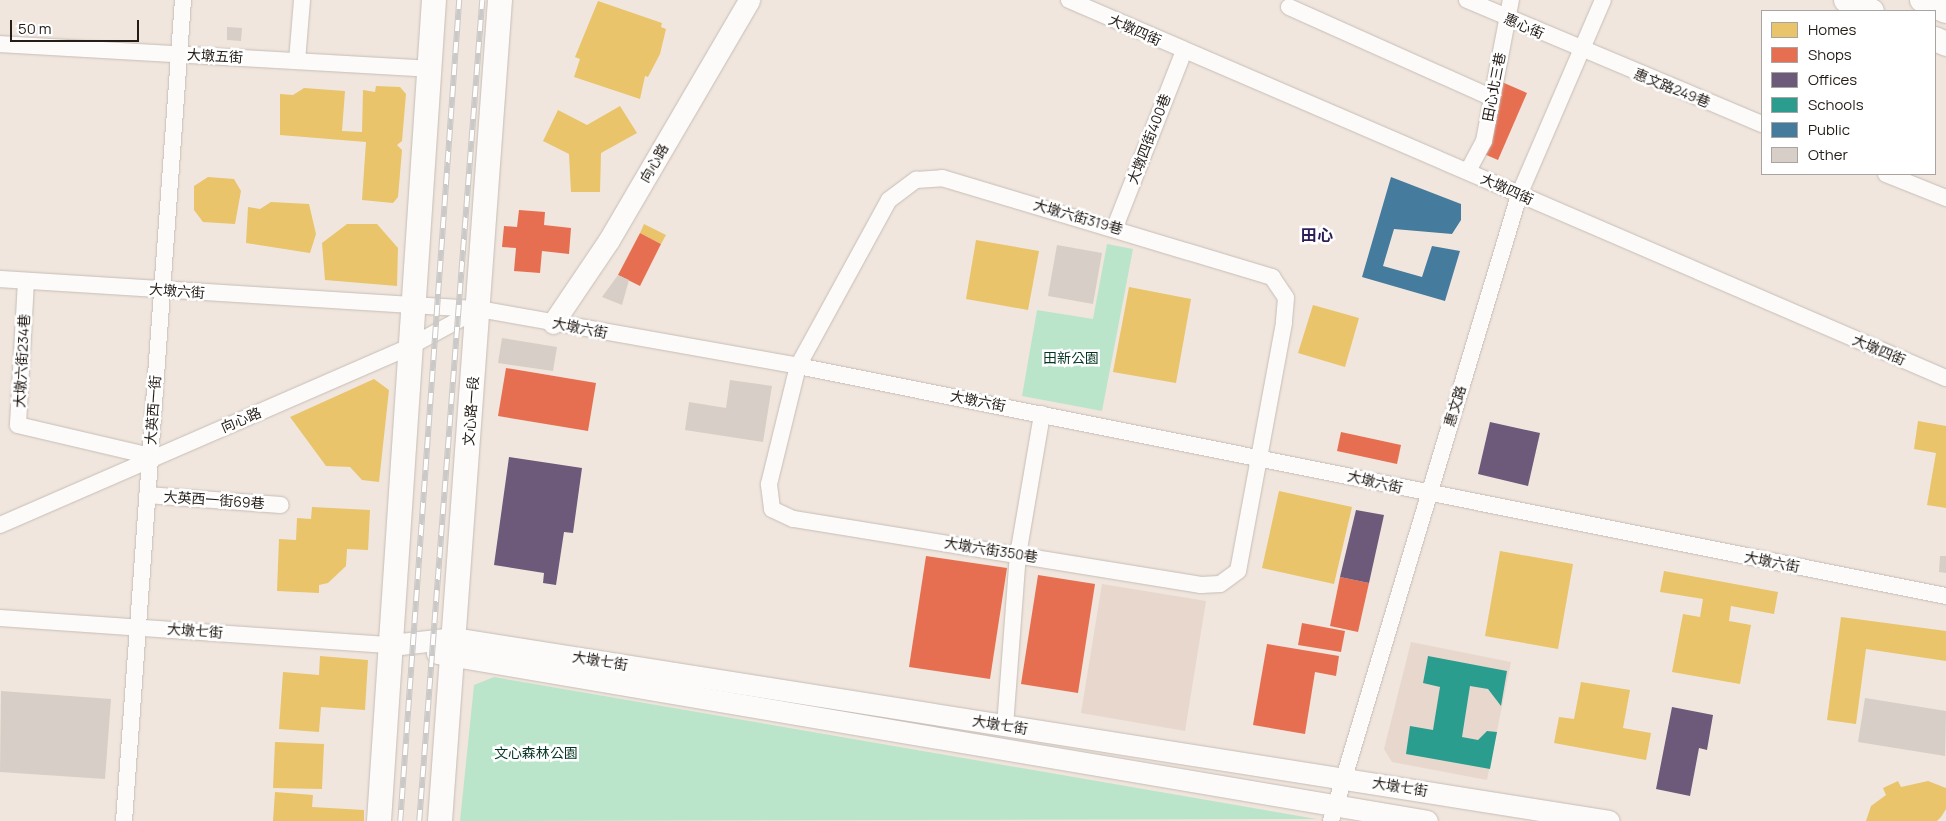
<!DOCTYPE html>
<meta charset="utf-8">
<style>
body{margin:0}
#map{position:relative;width:1946px;height:821px;overflow:hidden;background:#f0e6dd;font-family:Manrope,"Noto Sans TC",sans-serif}
div>[style]{position:absolute}
[style*='--x']{left:calc(var(--x)*1px);top:calc(var(--y)*1px);width:calc(var(--w)*1px);rotate:calc(var(--a)*1deg)}
.education>*{inset:0;background:#e8d7cc}
.green>*{inset:0;background:#bbe5cb}
.homes>*{inset:0;background:#e9c46a}
.shops>*{inset:0;background:#e76f51}
.offices>*{inset:0;background:#6d597a}
.schools>*{inset:0;background:#2a9d8f}
.public>*{inset:0;background:#457b9d}
.building>*{inset:0;background:#d7cec7}
.roads{filter:drop-shadow(0 0 1px #c5bdb6) drop-shadow(0 0 1px #c5bdb6)}
.minor>*{height:16px;margin:-8px;padding:0 8px;transform-origin:8px;border-radius:8px;background:#fdfbfa}
.tertiary>*{height:21px;margin:-10.5px;padding:0 10.5px;transform-origin:10.5px;border-radius:10.5px;background:#fdfbfa}
.secondary>*{height:24px;margin:-12px;padding:0 12px;transform-origin:12px;border-radius:12px;background:#fdfbfa}
.rail>*{height:5.5px;margin-top:-2.75px;transform-origin:0;background:repeating-linear-gradient(90deg,#fff 0 11px,#cbc9c7 0 22px);box-sizing:border-box;border-block:1px solid #cbc9c7}
span{translate:-50% -50%;white-space:nowrap;text-align:center;line-height:1.15;-webkit-text-stroke:5px #fff;paint-order:stroke}
.street-label{font-size:14px;color:#231c17}
.park-label{font-size:14px;color:#053523}
.quarter-label{font-size:16px;color:#2f1d57;font-weight:700}
.legend{position:absolute;left:1761px;top:10px;width:175px;height:165px;box-sizing:border-box;background:#fff;border:1px solid #a7a4a2;margin:0;padding:6px 9px;list-style:none;font-size:15px;color:#231c17}
.legend li{display:flex;align-items:center;gap:10px;height:25px}
.legend b{width:25px;border:1px solid #a7a4a2}
.scale{position:absolute;left:10px;top:20px;width:129px;height:22px;box-sizing:border-box;border:2px solid #231c17;border-top:0;padding-left:6px;font-size:15px;line-height:18px;white-space:nowrap;color:#231c17;-webkit-text-stroke:4px #fff;paint-order:stroke}
</style>
<div id="map">
<div class="education">
<div style="clip-path:polygon(1102px 584px,1206px 601px,1185px 731px,1081px 713px)"></div>
<div style="clip-path:polygon(1411px 642px,1511px 662px,1487px 780px,1392px 762px,1384px 749px)"></div>
</div>
<div class="green">
<div style="clip-path:polygon(1107px 244px,1133px 249px,1102px 411px,1022px 396px,1037px 310px,1093px 319px)"></div>
<div style="clip-path:polygon(494px 677px,1317px 819px,460px 821px,474px 685px)"></div>
</div>
<div class="homes">
<div style="clip-path:polygon(598px 1px,662px 23px,661px 27px,666px 29px,660px 54px,648px 77px,645px 76px,640px 99px,574px 77px,580px 59px,575px 57px)"></div>
<div style="clip-path:polygon(376px 86px,400px 87px,406px 94px,402px 141px,397px 145px,402px 150px,398px 197px,393px 203px,362px 200px,366px 142px,280px 135px,280px 94px,293px 95px,304px 88px,345px 91px,342px 131px,362px 132px,363px 90px,375px 92px)"></div>
<div style="clip-path:polygon(620px 106px,637px 133px,601px 153px,600px 192px,571px 192px,569px 154px,543px 141px,558px 110px,587px 125px)"></div>
<div style="clip-path:polygon(208px 177px,234px 179px,241px 191px,235px 224px,203px 222px,194px 210px,194px 186px)"></div>
<div style="clip-path:polygon(271px 202px,309px 204px,316px 234px,310px 253px,246px 243px,248px 207px,260px 209px)"></div>
<div style="clip-path:polygon(347px 224px,377px 224px,398px 248px,397px 286px,325px 280px,322px 243px)"></div>
<div style="clip-path:polygon(644px 224px,666px 235px,661px 244px,640px 233px)"></div>
<div style="clip-path:polygon(976px 240px,1039px 251px,1028px 310px,966px 299px)"></div>
<div style="clip-path:polygon(1129px 287px,1191px 299px,1176px 383px,1113px 372px)"></div>
<div style="clip-path:polygon(1313px 305px,1359px 318px,1345px 367px,1298px 353px)"></div>
<div style="clip-path:polygon(374px 379px,389px 390px,379px 482px,362px 480px,350px 467px,326px 466px,290px 417px)"></div>
<div style="clip-path:polygon(1918px 421px,1946px 426px,1946px 508px,1927px 505px,1936px 453px,1914px 449px)"></div>
<div style="clip-path:polygon(1279px 491px,1352px 507px,1334px 584px,1262px 568px)"></div>
<div style="clip-path:polygon(312px 507px,370px 510px,368px 550px,347px 549px,346px 566px,328px 583px,319px 585px,319px 593px,277px 591px,279px 539px,296px 540px,297px 518px,311px 519px)"></div>
<div style="clip-path:polygon(1500px 551px,1573px 564px,1558px 649px,1485px 636px)"></div>
<div style="clip-path:polygon(1664px 571px,1778px 592px,1774px 614px,1731px 606px,1729px 621px,1751px 625px,1740px 684px,1672px 672px,1683px 614px,1700px 617px,1703px 599px,1660px 592px)"></div>
<div style="clip-path:polygon(1841px 617px,1946px 631px,1946px 661px,1866px 649px,1856px 724px,1827px 720px)"></div>
<div style="clip-path:polygon(320px 656px,368px 660px,365px 710px,321px 707px,319px 732px,279px 729px,283px 672px,319px 675px)"></div>
<div style="clip-path:polygon(1581px 682px,1630px 690px,1623px 728px,1651px 733px,1646px 760px,1554px 743px,1559px 717px,1574px 719px)"></div>
<div style="clip-path:polygon(275px 742px,324px 744px,322px 789px,273px 788px)"></div>
<div style="clip-path:polygon(1898px 781px,1901px 787px,1928px 781px,1946px 788px,1946px 809px,1941px 817px,1937px 821px,1866px 821px,1871px 806px,1886px 795px,1883px 788px)"></div>
<div style="clip-path:polygon(275px 792px,313px 795px,312px 807px,364px 810px,364px 821px,273px 821px)"></div>
</div>
<div class="shops">
<div style="clip-path:polygon(1495px 79px,1527px 93px,1498px 160px,1477px 151px)"></div>
<div style="clip-path:polygon(519px 210px,545px 212px,544px 225px,571px 228px,569px 254px,542px 251px,540px 273px,514px 271px,516px 248px,502px 247px,504px 226px,517px 227px)"></div>
<div style="clip-path:polygon(640px 233px,661px 244px,640px 286px,618px 275px)"></div>
<div style="clip-path:polygon(506px 368px,596px 383px,588px 431px,498px 416px)"></div>
<div style="clip-path:polygon(1341px 432px,1401px 445px,1397px 464px,1337px 451px)"></div>
<div style="clip-path:polygon(926px 556px,1007px 568px,990px 679px,909px 667px)"></div>
<div style="clip-path:polygon(1038px 575px,1095px 584px,1078px 693px,1021px 684px)"></div>
<div style="clip-path:polygon(1340px 577px,1369px 583px,1358px 632px,1330px 626px)"></div>
<div style="clip-path:polygon(1302px 623px,1345px 631px,1341px 652px,1298px 645px)"></div>
<div style="clip-path:polygon(1267px 644px,1339px 656px,1336px 676px,1315px 672px,1305px 734px,1253px 725px)"></div>
</div>
<div class="offices">
<div style="clip-path:polygon(1490px 422px,1540px 433px,1528px 486px,1478px 474px)"></div>
<div style="clip-path:polygon(509px 457px,582px 468px,573px 533px,564px 532px,556px 585px,543px 583px,544px 573px,494px 565px)"></div>
<div style="clip-path:polygon(1356px 510px,1384px 515px,1369px 583px,1340px 577px)"></div>
<div style="clip-path:polygon(1672px 707px,1713px 715px,1707px 750px,1699px 748px,1690px 796px,1656px 789px)"></div>
</div>
<div class="schools">
<div style="clip-path:polygon(1428px 656px,1507px 671px,1501px 706px,1488px 689px,1470px 686px,1462px 737px,1478px 740px,1487px 731px,1497px 732px,1490px 769px,1406px 754px,1410px 726px,1433px 730px,1440px 687px,1423px 683px)"></div>
</div>
<div class="public">
<div style="clip-path:polygon(1391px 177px,1461px 204px,1461px 220px,1452px 234px,1394px 229px,1383px 266px,1422px 277px,1432px 246px,1460px 251px,1445px 301px,1362px 277px)"></div>
</div>
<div class="building">
<div style="clip-path:polygon(227px 27px,242px 28px,241px 41px,227px 40px)"></div>
<div style="clip-path:polygon(1057px 245px,1102px 253px,1093px 304px,1048px 296px)"></div>
<div style="clip-path:polygon(618px 275px,629px 280px,622px 305px,602px 297px)"></div>
<div style="clip-path:polygon(502px 338px,557px 347px,553px 371px,498px 363px)"></div>
<div style="clip-path:polygon(730px 380px,772px 386px,763px 442px,685px 430px,689px 402px,726px 408px)"></div>
<div style="clip-path:polygon(1940px 556px,1946px 556px,1946px 573px,1939px 572px)"></div>
<div style="clip-path:polygon(1px 691px,111px 699px,105px 779px,0 772px)"></div>
<div style="clip-path:polygon(1865px 698px,1946px 711px,1945px 756px,1858px 742px)"></div>
</div>
<div class="roads">
<div class="minor">
<div style="--x:1069;--y:0;--w:955;--a:23.32"></div>
<div style="--x:1467;--y:0;--w:320;--a:22.8"></div>
<div style="--x:1289;--y:7;--w:222;--a:24.1"></div>
<div style="--x:0;--y:44;--w:430;--a:3.3"></div>
<div style="--x:297;--y:61;--w:61;--a:-85.3"></div>
<div style="--x:1468;--y:171;--w:34;--a:-62"></div>
<div style="--x:1484;--y:141;--w:144;--a:-79.2"></div>
<div style="--x:1886;--y:174;--w:65;--a:21.8"></div>
<div style="--x:942;--y:178;--w:345;--a:16.7"></div>
<div style="--x:1272;--y:277;--w:25;--a:56"></div>
<div style="--x:1286;--y:298;--w:25;--a:95"></div>
<div style="--x:1284;--y:323;--w:252;--a:100.5"></div>
<div style="--x:1238;--y:571;--w:22;--a:144"></div>
<div style="--x:1220;--y:584;--w:19;--a:177"></div>
<div style="--x:1201;--y:585;--w:413;--a:-170.8"></div>
<div style="--x:793;--y:519;--w:23;--a:-155"></div>
<div style="--x:772;--y:509;--w:25;--a:-97"></div>
<div style="--x:769;--y:484;--w:122;--a:-76.2"></div>
<div style="--x:798;--y:366;--w:189;--a:-61.3"></div>
<div style="--x:889;--y:200;--w:34;--a:-37"></div>
<div style="--x:916;--y:180;--w:26;--a:-4"></div>
<div style="--x:1115;--y:227;--w:189;--a:-68.6"></div>
<div style="--x:0;--y:279;--w:480;--a:3.6"></div>
<div style="--x:479;--y:309;--w:324;--a:10.1"></div>
<div style="--x:798;--y:366;--w:1171;--a:11.33"></div>
<div style="--x:26;--y:281;--w:144;--a:93.2"></div>
<div style="--x:18;--y:425;--w:136;--a:13.2"></div>
<div style="--x:147;--y:495;--w:134;--a:4.3"></div>
<div style="--x:0;--y:525;--w:446;--a:-23.5"></div>
<div style="--x:409;--y:347;--w:80;--a:-28.5"></div>
<div style="--x:0;--y:618;--w:392;--a:4"></div>
<div style="--x:1005;--y:726;--w:171;--a:-85.7"></div>
<div style="--x:1018;--y:555;--w:143;--a:-80.3"></div>
<div style="--x:124;--y:821;--w:823;--a:-85.89"></div>
<div style="--x:1331;--y:821;--w:654;--a:-73.28"></div>
<div style="--x:1519;--y:195;--w:212;--a:-66.7"></div>
</div>
<div class="tertiary">
<div style="--x:553;--y:323;--w:100;--a:-56"></div>
<div style="--x:609;--y:240;--w:278;--a:-59.7"></div>
<div style="--x:391;--y:645;--w:63;--a:-6.3"></div>
<div style="--x:454;--y:638;--w:1169;--a:9"></div>
<div style="--x:437;--y:653;--w:1004;--a:9.63"></div>
</div>
<div class="secondary">
<div style="--x:1846;--y:0;--w:28;--a:23"></div>
<div style="--x:1922;--y:0;--w:26;--a:25"></div>
<div style="--x:1935;--y:39;--w:12;--a:24"></div>
<div style="--x:379;--y:821;--w:823;--a:-86.17"></div>
<div style="--x:440;--y:821;--w:823;--a:-85.82"></div>
</div>
</div>
<div class="rail">
<div style="--x:400;--y:821;--w:823;--a:-85.89"></div>
<div style="--x:419;--y:821;--w:823;--a:-85.61"></div>
</div>
<div class="street-label">
<span style="left:1524px;top:26px;rotate:24deg">惠心街</span>
<span style="left:1135px;top:30px;rotate:24deg">大墩四街</span>
<span style="left:215px;top:56px;rotate:3deg">大墩五街</span>
<span style="left:1494px;top:87px;rotate:-79deg">田心北三巷</span>
<span style="left:1672px;top:88px;rotate:22deg">惠文路249巷</span>
<span style="left:1149px;top:139px;rotate:-69deg">大墩四街400巷</span>
<span style="left:654px;top:163px;rotate:-60deg">向心路</span>
<span style="left:1507px;top:189px;rotate:24deg">大墩四街</span>
<span style="left:1078px;top:217px;rotate:16deg">大墩六街319巷</span>
<span style="left:177px;top:291px;rotate:4deg">大墩六街</span>
<span style="left:580px;top:328px;rotate:11deg">大墩六街</span>
<span style="left:1879px;top:350px;rotate:23deg">大墩四街</span>
<span style="left:22px;top:361px;rotate:-87deg">大墩六街234巷</span>
<span style="left:978px;top:401px;rotate:11deg">大墩六街</span>
<span style="left:1455px;top:406px;rotate:-73deg">惠文路</span>
<span style="left:153px;top:410px;rotate:-86deg">大英西一街</span>
<span style="left:471px;top:411px;rotate:-86deg">文心路一段</span>
<span style="left:241px;top:420px;rotate:-23deg">向心路</span>
<span style="left:1375px;top:482px;rotate:13deg">大墩六街</span>
<span style="left:214px;top:500px;rotate:4deg">大英西一街69巷</span>
<span style="left:991px;top:550px;rotate:9deg">大墩六街350巷</span>
<span style="left:1772px;top:562px;rotate:11deg">大墩六街</span>
<span style="left:195px;top:631px;rotate:4deg">大墩七街</span>
<span style="left:600px;top:661px;rotate:9deg">大墩七街</span>
<span style="left:1000px;top:725px;rotate:9deg">大墩七街</span>
<span style="left:1400px;top:787px;rotate:9deg">大墩七街</span>
</div>
<div class="park-label">
<span style="left:1071px;top:358px">田新公園</span>
<span style="left:536px;top:753px">文心森林公園</span>
</div>
<div class="quarter-label">
<span style="left:1317px;top:235px">田心</span>
</div>
<ul class="legend">
<li><b style="height:14px;background:#e9c46a"></b>Homes</li>
<li><b style="height:14px;background:#e76f51"></b>Shops</li>
<li><b style="height:14px;background:#6d597a"></b>Offices</li>
<li><b style="height:14px;background:#2a9d8f"></b>Schools</li>
<li><b style="height:14px;background:#457b9d"></b>Public</li>
<li><b style="height:14px;background:#d7cec7"></b>Other</li>
</ul>
<div class="scale">50 m</div>
</div>
